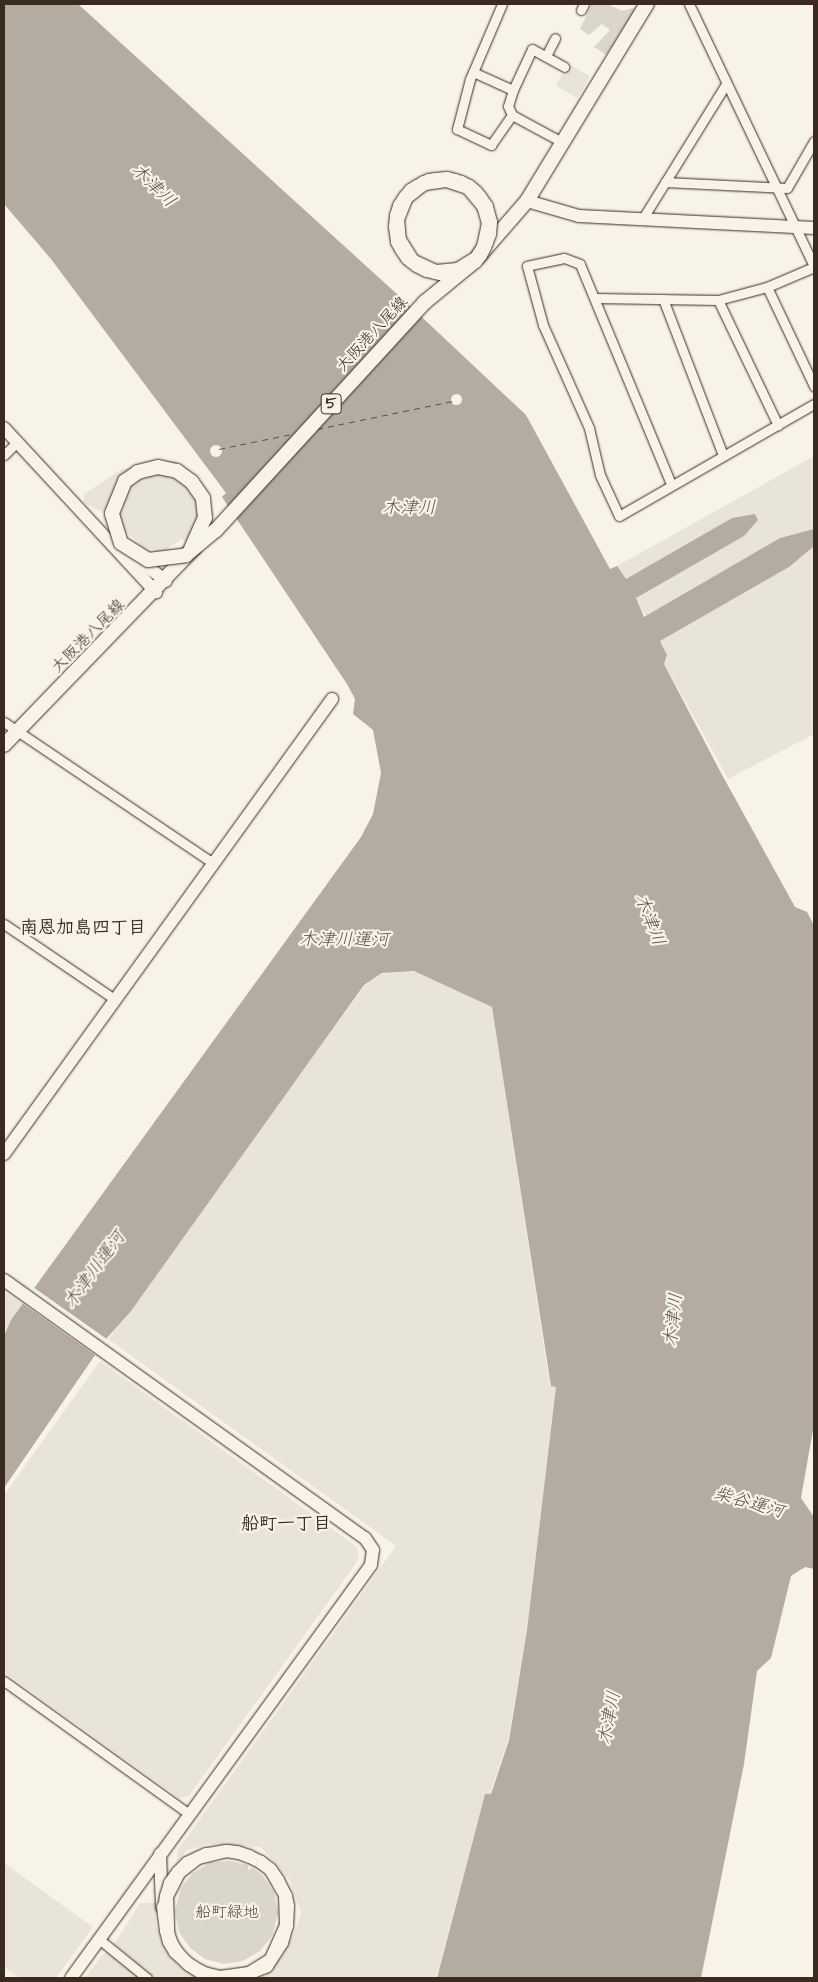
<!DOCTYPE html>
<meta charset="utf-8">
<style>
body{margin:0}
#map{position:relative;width:818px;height:1982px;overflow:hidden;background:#f7f3e8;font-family:"Architects Daughter","Klee One",sans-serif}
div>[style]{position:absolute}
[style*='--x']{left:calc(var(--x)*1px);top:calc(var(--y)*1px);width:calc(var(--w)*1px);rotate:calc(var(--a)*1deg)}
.built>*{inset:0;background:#e9e4d9}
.green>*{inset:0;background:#dbd6cb}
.water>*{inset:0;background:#b4aca0}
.pier>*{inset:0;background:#f7f3e8}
.round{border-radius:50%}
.ferry>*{height:1px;margin-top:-0.5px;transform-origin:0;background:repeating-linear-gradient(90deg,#5f5145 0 6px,transparent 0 11px)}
.roads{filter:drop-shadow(0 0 1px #3b2a1e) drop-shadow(0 0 1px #3b2a1e)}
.street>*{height:9px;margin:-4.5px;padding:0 4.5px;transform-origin:4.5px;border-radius:4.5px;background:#f7f3e8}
.secondary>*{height:12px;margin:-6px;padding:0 6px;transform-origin:6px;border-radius:6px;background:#f7f3e8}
.primary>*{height:14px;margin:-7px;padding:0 7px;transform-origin:7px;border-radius:7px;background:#f7f3e8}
.bridges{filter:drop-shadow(0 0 1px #3b2a1e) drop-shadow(0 0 1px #3b2a1e)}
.secondary-bridge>*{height:12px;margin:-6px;padding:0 6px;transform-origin:6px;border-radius:6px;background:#f7f3e8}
.primary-bridge>*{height:14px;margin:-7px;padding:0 7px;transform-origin:7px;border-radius:7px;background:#f7f3e8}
span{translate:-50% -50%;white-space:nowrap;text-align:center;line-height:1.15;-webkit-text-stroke:4.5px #f7f3e8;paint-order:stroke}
.shield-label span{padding:1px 4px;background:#f7f3e8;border:1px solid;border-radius:4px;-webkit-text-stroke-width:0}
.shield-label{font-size:15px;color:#3b2a1e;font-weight:700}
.street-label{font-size:16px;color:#3b2a1e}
.park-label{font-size:16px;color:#5b4c41}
.water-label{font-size:18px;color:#5f5145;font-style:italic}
.neighbourhood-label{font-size:18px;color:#3b2a1e;font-weight:700}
.frame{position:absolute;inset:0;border:5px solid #3b2a1e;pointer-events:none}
</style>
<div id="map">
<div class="built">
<div style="clip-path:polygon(568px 64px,590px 76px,578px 98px,556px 86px)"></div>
<div style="clip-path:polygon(814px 456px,814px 734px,728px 779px,664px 663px,667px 655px,660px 641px,617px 566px)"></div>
<div style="clip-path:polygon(176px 461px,200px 481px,211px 503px,210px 529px,196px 555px,182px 539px,164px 551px,144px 548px,107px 514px,84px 503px,84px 494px,122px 469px)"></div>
<div style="clip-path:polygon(404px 971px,421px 973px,492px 1007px,550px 1386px,556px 1387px,527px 1630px,508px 1740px,490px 1794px,485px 1794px,436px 1978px,252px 1978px,266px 1976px,265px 1972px,292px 1939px,301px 1913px,289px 1879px,261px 1847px,208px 1844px,187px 1850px,177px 1862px,177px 1851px,396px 1546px,108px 1339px,365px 985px,382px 974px)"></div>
<div style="clip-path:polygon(4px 1292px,23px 1304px,4px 1336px)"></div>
<div style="clip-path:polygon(100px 1361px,357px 1547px,359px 1559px,189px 1796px,179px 1798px,4px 1672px,4px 1495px)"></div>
<div style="clip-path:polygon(4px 1863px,93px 1927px,56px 1978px,19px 1978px,4px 1967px)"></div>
<div style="clip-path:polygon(140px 1903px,155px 1903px,156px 1925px,166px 1951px,179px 1966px,201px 1978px,155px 1978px,114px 1944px)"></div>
<div style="clip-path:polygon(109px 1953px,140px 1978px,85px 1978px,103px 1954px)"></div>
</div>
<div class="green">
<div style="clip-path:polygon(592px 4px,608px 4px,622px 11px,637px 7px,606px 55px,594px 47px,610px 30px,602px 24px,589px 35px,580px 29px)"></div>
<div style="clip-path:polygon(229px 1861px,248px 1865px,248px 1870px,253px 1868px,263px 1876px,274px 1892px,278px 1913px,272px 1936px,260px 1951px,243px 1961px,224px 1964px,205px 1959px,190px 1948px,179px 1932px,175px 1911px,181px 1888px,193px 1873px,210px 1863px)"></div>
</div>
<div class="water">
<div style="clip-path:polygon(4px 4px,78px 4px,409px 305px,526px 415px,610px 569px,617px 566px,626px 579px,732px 518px,755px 514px,758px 520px,744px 536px,636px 598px,644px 617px,780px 538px,814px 529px,814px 546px,789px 567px,660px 641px,667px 655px,664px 664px,721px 773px,795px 907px,807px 912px,814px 925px,814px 1424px,801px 1498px,814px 1517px,814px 1569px,805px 1567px,791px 1576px,771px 1658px,757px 1671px,744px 1764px,701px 1978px,437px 1978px,485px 1794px,491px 1794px,509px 1740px,527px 1630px,556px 1387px,551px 1386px,492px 1007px,414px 971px,382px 973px,364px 985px,131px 1311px,106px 1339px,4px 1488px,4px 1336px,11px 1320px,361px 837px,373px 814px,381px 773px,373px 730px,353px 714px,355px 699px,347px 684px,222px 497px,226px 493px,51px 259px,4px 204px)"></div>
</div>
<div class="pier">
<div class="round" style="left:450.5px;top:393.5px;width:11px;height:11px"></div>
<div class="round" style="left:210px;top:445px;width:12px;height:12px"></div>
<div style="clip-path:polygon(33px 1287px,108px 1340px,99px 1358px,22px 1303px)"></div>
</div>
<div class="ferry">
<div style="--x:317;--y:429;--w:140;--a:-11.6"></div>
<div style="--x:219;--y:449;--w:79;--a:-11.7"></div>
</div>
<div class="roads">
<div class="street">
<div style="--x:502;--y:4;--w:82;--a:113.1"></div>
<div style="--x:470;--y:79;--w:52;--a:104.6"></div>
<div style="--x:457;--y:129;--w:38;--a:25"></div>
<div style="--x:491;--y:145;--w:37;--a:-55"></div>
<div style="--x:512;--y:115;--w:57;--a:28.4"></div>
<div style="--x:689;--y:4;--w:290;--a:64.5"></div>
<div style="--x:581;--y:10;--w:7;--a:-63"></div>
<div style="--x:546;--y:56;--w:20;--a:-63"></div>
<div style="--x:473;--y:72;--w:44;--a:24.2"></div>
<div style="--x:513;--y:90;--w:17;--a:107"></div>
<div style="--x:508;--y:106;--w:10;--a:66"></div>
<div style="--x:513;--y:90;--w:45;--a:-65.1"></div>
<div style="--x:532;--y:49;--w:37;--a:29"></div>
<div style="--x:665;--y:182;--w:122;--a:2.8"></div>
<div style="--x:787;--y:188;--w:54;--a:-60.1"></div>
<div style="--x:643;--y:218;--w:158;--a:-58.2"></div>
<div style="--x:767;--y:287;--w:110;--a:64.6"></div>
<div style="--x:595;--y:298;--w:123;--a:0.9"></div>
<div style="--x:718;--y:300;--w:51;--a:-14.9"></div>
<div style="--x:767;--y:287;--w:51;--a:-23.1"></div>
<div style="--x:663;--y:299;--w:167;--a:69"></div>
<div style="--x:718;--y:300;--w:139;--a:64.4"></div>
<div style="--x:4;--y:455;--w:18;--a:-45"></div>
<div style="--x:671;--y:484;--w:238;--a:-112.5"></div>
<div style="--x:580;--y:264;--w:17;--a:-159"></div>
<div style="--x:564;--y:258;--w:38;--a:168"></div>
<div style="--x:527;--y:266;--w:61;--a:74.8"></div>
<div style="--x:543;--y:325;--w:113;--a:65.9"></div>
<div style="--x:589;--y:428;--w:48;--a:76.8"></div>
<div style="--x:600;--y:475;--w:45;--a:65.1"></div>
<div style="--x:619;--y:516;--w:225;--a:-29.9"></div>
<div style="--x:4;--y:722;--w:252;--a:34"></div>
<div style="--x:4;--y:924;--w:135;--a:34.2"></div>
<div style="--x:4;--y:1681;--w:228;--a:35.7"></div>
<div style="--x:99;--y:1939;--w:62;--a:39.1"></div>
</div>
<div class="secondary">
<div style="--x:527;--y:201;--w:54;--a:16.1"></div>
<div style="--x:579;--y:216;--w:235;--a:2.9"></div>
<div style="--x:4;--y:428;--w:224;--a:47.2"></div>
<div style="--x:135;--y:557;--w:39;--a:38"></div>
<div style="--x:4;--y:1154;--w:561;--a:-54.21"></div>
<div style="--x:4;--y:1280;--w:444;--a:35.6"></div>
<div style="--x:365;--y:1538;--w:14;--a:56"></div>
<div style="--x:373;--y:1550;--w:15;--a:98"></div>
<div style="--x:371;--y:1565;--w:510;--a:125.99"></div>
<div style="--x:160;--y:1854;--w:53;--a:87.8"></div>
</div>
<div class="primary">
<div style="--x:479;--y:256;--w:73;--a:-48.9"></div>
<div style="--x:527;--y:201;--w:231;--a:-58.7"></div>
<div style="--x:4;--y:745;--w:274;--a:-46"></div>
</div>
</div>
<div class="bridges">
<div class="secondary-bridge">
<div style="--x:163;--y:1907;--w:24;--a:83"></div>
<div style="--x:166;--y:1931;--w:11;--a:75"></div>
<div style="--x:169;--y:1942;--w:12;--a:59"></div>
<div style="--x:175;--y:1952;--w:15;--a:42"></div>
<div style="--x:186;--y:1962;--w:11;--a:34"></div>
<div style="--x:195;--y:1968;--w:10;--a:29"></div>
<div style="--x:204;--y:1973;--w:16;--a:14"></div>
<div style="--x:220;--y:1977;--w:29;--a:-8"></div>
<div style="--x:249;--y:1973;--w:26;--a:-32"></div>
<div style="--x:271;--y:1959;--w:37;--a:-66"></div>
<div style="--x:286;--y:1925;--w:30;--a:-92"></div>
<div style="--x:285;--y:1895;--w:30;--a:-120"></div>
<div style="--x:270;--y:1869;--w:12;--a:-145"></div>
<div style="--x:260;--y:1862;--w:13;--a:-151"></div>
<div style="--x:249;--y:1856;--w:13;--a:-162"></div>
<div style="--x:237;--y:1852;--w:11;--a:-175"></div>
<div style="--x:226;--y:1851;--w:20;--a:171"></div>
<div style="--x:206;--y:1854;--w:21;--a:155"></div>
<div style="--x:187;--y:1863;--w:13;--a:135"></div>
<div style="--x:178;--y:1872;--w:14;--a:126"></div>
<div style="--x:170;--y:1883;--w:14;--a:107"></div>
<div style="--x:166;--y:1896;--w:12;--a:99"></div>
<div style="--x:164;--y:1908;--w:24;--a:83"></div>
<div style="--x:167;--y:1932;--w:12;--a:70"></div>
<div style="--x:171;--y:1943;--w:11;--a:56"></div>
<div style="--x:177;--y:1952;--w:15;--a:48"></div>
<div style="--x:187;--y:1963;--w:11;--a:34"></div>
<div style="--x:196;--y:1969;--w:11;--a:27"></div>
<div style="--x:206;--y:1974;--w:16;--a:15"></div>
<div style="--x:221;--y:1978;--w:17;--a:0"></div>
<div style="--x:238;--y:1978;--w:31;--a:-22"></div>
<div style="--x:267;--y:1966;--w:27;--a:-57"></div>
<div style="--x:282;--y:1943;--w:18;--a:-74"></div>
<div style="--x:287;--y:1926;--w:20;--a:-87"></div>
<div style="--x:288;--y:1906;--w:10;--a:-101"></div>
<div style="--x:286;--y:1896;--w:18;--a:-117"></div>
<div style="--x:278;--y:1880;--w:12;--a:-125"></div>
<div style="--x:271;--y:1870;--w:13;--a:-141"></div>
<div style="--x:261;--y:1862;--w:12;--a:-156"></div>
<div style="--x:250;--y:1857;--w:12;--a:-160"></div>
<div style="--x:239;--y:1853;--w:12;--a:-171"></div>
<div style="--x:227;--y:1851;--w:30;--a:166"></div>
<div style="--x:198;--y:1858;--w:24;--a:142"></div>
<div style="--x:179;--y:1873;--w:27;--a:117"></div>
<div style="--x:167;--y:1897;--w:36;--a:88"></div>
<div style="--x:168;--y:1933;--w:12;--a:70"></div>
<div style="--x:172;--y:1944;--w:12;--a:59"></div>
<div style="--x:178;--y:1954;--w:16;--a:45"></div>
<div style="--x:189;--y:1965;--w:24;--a:33"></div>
</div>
<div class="primary-bridge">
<div style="--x:190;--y:551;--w:36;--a:-66"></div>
<div style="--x:205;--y:518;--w:20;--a:-96"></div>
<div style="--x:203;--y:498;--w:19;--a:-125"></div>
<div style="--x:192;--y:482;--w:19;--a:-144"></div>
<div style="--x:177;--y:471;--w:19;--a:-168"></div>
<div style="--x:158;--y:467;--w:21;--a:166"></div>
<div style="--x:138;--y:472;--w:16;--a:145"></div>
<div style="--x:125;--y:481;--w:35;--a:112"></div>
<div style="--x:112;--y:514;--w:30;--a:73"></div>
<div style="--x:121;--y:543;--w:32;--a:32"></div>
<div style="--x:148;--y:560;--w:38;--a:-7"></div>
<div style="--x:186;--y:555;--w:39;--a:-40"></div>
<div style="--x:216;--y:530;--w:309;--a:-47.5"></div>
<div style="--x:425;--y:302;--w:57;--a:-39.3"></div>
<div style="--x:469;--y:266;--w:8;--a:-40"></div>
<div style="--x:475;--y:261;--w:8;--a:-50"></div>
<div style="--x:480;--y:255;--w:4;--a:-63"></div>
<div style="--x:482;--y:251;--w:10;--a:-66"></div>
<div style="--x:486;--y:242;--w:9;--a:-69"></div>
<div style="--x:489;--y:234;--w:12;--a:-85"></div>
<div style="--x:490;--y:222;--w:16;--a:-105"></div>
<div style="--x:486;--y:207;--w:11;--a:-124"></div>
<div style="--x:480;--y:198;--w:8;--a:-130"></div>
<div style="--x:475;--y:192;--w:8;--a:-140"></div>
<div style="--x:469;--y:187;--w:9;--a:-153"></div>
<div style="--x:461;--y:183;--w:6;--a:-162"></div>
<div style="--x:455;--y:181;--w:8;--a:-166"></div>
<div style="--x:447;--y:179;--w:11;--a:175"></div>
<div style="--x:436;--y:180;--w:7;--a:172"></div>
<div style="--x:429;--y:181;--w:13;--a:153"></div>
<div style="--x:417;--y:187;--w:7;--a:146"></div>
<div style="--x:411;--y:191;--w:11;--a:128"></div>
<div style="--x:404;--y:200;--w:7;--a:124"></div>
<div style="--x:400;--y:206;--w:10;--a:107"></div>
<div style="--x:397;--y:216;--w:11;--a:95"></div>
<div style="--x:396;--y:227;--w:15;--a:82"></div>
<div style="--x:398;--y:242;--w:8;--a:60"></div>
<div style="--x:402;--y:249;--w:11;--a:56"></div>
<div style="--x:408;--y:258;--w:11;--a:38"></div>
<div style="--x:417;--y:265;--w:11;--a:27"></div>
<div style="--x:427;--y:270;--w:13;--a:13"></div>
<div style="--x:440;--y:273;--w:9;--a:-6"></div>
<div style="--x:449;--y:272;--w:9;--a:-13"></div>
<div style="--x:458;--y:270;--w:5;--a:-22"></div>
<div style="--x:463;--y:268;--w:7;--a:-27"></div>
<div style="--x:469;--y:265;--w:7;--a:-34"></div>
<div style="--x:475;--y:261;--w:7;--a:-56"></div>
<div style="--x:479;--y:255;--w:9;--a:-58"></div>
<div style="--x:484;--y:247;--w:25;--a:-78"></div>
<div style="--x:489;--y:223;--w:18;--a:-106"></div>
<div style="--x:484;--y:206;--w:25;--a:-130"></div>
<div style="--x:468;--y:187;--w:23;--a:-162"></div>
<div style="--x:446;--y:180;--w:22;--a:172"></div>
<div style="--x:424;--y:183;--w:23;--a:142"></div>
<div style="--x:406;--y:197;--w:24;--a:112"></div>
<div style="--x:397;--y:219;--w:21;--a:85"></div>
<div style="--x:399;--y:240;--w:25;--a:58"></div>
<div style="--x:412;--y:261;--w:26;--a:25"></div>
<div style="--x:436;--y:272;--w:22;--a:-5"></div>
<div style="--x:458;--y:270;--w:19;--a:-32"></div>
</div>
</div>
<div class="shield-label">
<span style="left:331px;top:404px">5</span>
</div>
<div class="street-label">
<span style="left:372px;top:334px;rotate:-47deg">大阪港八尾線</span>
<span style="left:88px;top:636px;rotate:-45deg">大阪港八尾線</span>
</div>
<div class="park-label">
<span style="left:227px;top:1912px">船町緑地</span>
</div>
<div class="water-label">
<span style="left:153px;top:186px;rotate:44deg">木津川</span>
<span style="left:409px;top:508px">木津川</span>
<span style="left:649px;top:920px;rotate:69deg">木津川</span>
<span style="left:344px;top:940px">木津川運河</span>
<span style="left:95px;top:1270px;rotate:-54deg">木津川運河</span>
<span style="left:674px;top:1320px;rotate:-84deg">木津川</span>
<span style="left:749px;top:1503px;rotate:16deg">柴谷運河</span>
<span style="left:610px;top:1718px;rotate:-79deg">木津川</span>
</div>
<div class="neighbourhood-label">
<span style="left:83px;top:928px">南恩加島四丁目</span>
<span style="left:286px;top:1524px">船町一丁目</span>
</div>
<div class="frame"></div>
</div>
